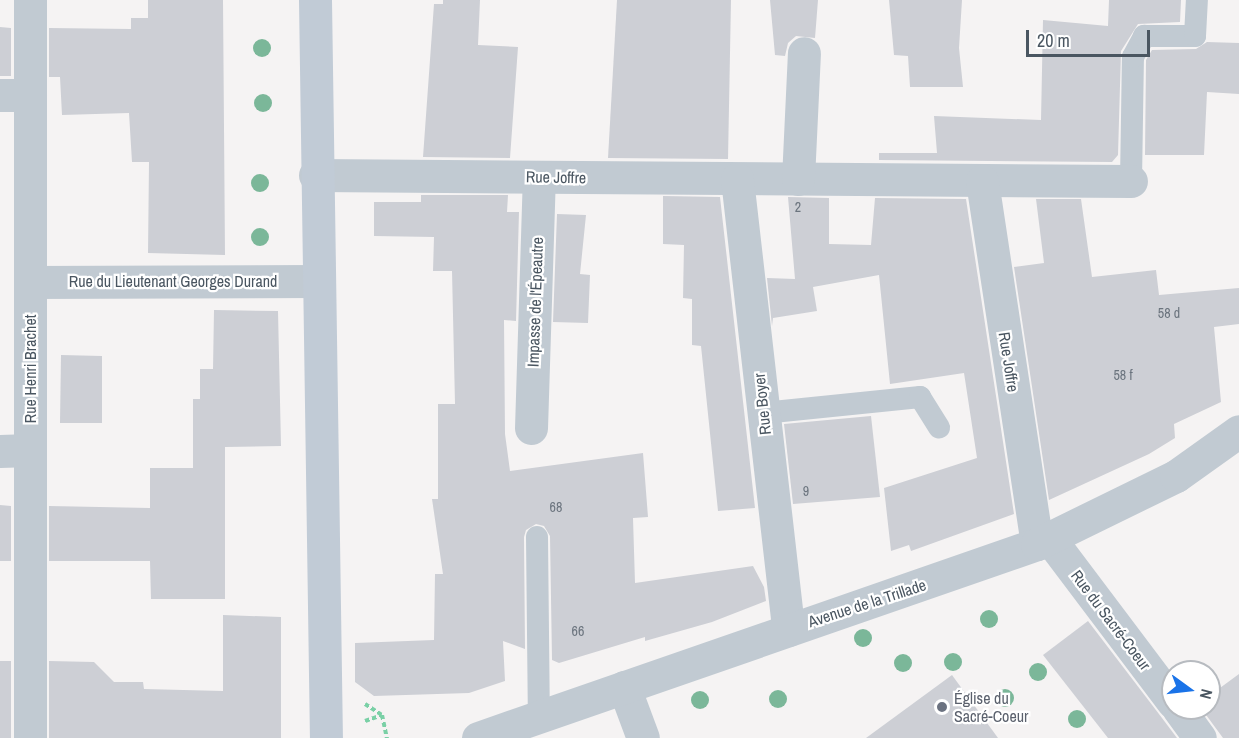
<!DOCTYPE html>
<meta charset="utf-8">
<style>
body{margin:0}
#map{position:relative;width:1239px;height:738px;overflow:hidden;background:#f5f3f3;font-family:"Archivo Narrow",sans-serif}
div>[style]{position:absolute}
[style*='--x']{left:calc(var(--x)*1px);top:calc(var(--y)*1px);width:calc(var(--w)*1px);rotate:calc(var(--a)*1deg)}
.building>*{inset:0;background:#cdcfd5}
.path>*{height:4px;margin-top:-2px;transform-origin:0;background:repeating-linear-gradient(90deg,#7ad0a6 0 4.5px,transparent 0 7.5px)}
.lane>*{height:22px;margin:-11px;padding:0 11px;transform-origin:11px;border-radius:11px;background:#c1cad2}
.street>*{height:33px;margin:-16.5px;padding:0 16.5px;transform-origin:16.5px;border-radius:16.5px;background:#c1cad2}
.secondary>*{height:33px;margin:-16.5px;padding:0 16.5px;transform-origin:16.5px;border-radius:16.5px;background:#c1cbd6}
.trees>*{width:18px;height:18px;margin:-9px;border-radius:50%;background:#7bb799}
.dots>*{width:16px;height:16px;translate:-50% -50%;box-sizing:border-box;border:3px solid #fff;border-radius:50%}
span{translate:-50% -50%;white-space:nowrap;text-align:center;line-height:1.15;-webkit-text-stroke:4.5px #fff;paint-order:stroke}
.number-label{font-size:14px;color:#6b747e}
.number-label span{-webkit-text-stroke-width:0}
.street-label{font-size:16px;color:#4a5661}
.worship-label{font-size:16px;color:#5b616d}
.left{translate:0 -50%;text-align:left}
.north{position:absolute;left:1161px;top:660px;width:60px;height:60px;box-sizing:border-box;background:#fff;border:2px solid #b7bbc0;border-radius:50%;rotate:105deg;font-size:16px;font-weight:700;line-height:24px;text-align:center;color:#4a5661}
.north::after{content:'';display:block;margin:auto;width:21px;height:27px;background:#1a73e8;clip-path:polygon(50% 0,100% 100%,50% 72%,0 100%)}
.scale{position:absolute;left:1026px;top:30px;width:124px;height:27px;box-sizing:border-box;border:3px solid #4a5661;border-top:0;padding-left:8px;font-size:18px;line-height:21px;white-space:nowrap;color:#4a5661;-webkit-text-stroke:4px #fff;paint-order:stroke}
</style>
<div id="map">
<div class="building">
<div style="clip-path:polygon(148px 0,223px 0,225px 255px,148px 253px,149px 162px,132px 162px,129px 113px,62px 115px,60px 77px,49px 77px,49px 28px,131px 29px,131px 18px,148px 18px)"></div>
<div style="clip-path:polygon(443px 0,480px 0,478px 45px,518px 47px,510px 158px,423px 157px,434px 4px,443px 4px)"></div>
<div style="clip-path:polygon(617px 0,731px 0,728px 159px,608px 158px)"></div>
<div style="clip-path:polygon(770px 0,818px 0,815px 38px,796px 36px,788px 43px,785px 56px,775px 55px)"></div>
<div style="clip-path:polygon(889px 0,962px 0,959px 48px,963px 87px,910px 87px,908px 56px,894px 55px)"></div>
<div style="clip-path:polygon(1109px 0,1181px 0,1180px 22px,1138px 24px,1121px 51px,1118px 155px,1112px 162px,879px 160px,879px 153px,937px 153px,934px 116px,1041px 120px,1043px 20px,1108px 26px)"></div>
<div style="clip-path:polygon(0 27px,11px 28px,11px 76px,0 76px)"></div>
<div style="clip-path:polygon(1207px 42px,1239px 43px,1239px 94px,1207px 92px,1204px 155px,1145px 155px,1146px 60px,1152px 50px,1196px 49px)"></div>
<div style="clip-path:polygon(421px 195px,508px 195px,507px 212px,519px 212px,516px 321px,504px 320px,505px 434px,510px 471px,643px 453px,648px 517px,633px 518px,635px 583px,753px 566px,764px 587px,766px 601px,712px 622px,645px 641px,645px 637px,559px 663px,552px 660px,550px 536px,544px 526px,536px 524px,526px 530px,524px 537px,525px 649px,503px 641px,505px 681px,469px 693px,374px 696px,355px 682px,355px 643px,434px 640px,435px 574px,443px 574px,432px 499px,438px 499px,438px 404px,455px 404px,452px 271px,433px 271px,434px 237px,374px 236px,374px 202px,421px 202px)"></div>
<div style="clip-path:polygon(663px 196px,720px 197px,755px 508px,718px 511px,701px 346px,692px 345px,692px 299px,683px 298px,684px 245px,663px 244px)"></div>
<div style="clip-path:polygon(788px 197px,829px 198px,829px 244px,871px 245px,875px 198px,966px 199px,1014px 514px,911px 551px,909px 545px,891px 551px,884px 488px,977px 458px,964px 373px,890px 384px,879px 275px,813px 287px,817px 311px,773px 318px,772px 326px,767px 278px,795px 279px)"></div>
<div style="clip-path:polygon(1036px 199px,1081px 199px,1092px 277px,1156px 270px,1159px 295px,1239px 288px,1239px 324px,1214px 327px,1221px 402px,1174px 424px,1175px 438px,1149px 454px,1049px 500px,1014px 267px,1044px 263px)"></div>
<div style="clip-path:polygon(557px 214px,586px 215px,580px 274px,590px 275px,588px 323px,553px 322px)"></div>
<div style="clip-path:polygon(214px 310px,278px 311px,281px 446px,225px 447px,225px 599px,151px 599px,150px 561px,49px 561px,49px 506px,150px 508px,150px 468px,193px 468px,193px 399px,200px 399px,200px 369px,213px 369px)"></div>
<div style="clip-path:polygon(61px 355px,102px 356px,102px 423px,60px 423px)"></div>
<div style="clip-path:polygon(871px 416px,880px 497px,793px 504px,784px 424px)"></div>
<div style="clip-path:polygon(0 505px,11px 506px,11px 561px,0 561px)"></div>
<div style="clip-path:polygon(223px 615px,281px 617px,281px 738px,49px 738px,49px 661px,94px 662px,114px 682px,143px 682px,144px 689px,223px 691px)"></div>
<div style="clip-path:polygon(1088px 621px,1162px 718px,1177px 738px,1108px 738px,1043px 655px)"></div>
<div style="clip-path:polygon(0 661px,11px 661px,11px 738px,0 738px)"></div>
<div style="clip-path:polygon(1239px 674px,1239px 738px,1223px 738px,1201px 708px,1209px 708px,1209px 696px)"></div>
<div style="clip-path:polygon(952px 675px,998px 738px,866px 738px)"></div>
</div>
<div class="path">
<div style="--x:365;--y:704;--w:20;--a:33"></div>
<div style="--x:365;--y:721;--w:18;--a:-19"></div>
<div style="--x:382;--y:715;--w:24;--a:78"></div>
</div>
<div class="lane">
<div style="--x:1131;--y:181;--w:124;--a:-89.1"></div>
<div style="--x:1133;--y:57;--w:24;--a:-62"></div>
<div style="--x:1144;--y:36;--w:51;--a:0"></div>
<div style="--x:1195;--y:36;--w:36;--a:-87"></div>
<div style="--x:763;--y:413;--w:158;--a:-5.8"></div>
<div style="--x:920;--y:397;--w:36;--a:58"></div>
<div style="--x:537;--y:537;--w:180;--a:89.4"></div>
</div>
<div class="street">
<div style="--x:0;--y:95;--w:30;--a:0"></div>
<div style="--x:315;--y:175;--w:816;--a:0.42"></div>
<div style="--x:737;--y:179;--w:454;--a:83.5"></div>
<div style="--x:798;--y:179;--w:126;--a:-87.3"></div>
<div style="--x:982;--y:181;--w:367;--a:81.4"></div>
<div style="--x:30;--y:282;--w:287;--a:-0.2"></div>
<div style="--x:531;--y:428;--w:251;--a:-88.2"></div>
<div style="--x:0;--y:451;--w:30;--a:-2"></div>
<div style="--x:1050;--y:539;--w:204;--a:53"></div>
<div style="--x:624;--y:687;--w:54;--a:69.6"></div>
<div style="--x:1178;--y:708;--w:37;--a:54"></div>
<div style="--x:30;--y:738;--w:738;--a:-90"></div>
<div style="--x:478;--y:738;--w:592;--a:-19.14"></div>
<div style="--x:1037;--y:544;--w:155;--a:-26.1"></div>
<div style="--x:1176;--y:476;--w:77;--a:-35.5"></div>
</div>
<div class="secondary">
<div style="--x:315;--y:0;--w:738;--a:89.15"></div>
</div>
<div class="trees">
<div style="left:262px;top:48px"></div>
<div style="left:263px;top:103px"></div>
<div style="left:260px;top:183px"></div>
<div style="left:260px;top:237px"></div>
<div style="left:989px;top:619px"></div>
<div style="left:863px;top:638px"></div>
<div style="left:953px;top:662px"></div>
<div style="left:903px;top:663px"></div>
<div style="left:1038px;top:672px"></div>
<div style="left:1005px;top:698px"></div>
<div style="left:778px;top:699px"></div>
<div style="left:700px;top:700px"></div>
<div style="left:1077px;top:719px"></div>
</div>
<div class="dots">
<div style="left:942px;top:707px;background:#6b7280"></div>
</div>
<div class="number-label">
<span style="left:798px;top:207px">2</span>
<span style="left:1169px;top:313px">58 d</span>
<span style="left:1123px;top:375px">58 f</span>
<span style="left:806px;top:491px">9</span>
<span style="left:556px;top:507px">68</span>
<span style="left:578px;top:631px">66</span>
</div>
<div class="street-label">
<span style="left:556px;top:177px;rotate:1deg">Rue Joffre</span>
<span style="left:173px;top:281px">Rue du Lieutenant Georges Durand</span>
<span style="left:535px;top:302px;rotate:-88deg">Impasse de l'Épeautre</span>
<span style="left:1009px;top:362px;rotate:81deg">Rue Joffre</span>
<span style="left:30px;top:369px;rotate:-90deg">Rue Henri Brachet</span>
<span style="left:762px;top:404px;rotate:-96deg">Rue Boyer</span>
<span style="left:867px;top:603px;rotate:-18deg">Avenue de la Trillade</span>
<span style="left:1111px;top:620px;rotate:53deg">Rue du Sacré-Coeur</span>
</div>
<div class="worship-label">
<span class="left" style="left:954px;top:707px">Église du<br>Sacré-Coeur</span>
</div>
<div class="north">N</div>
<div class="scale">20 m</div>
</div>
